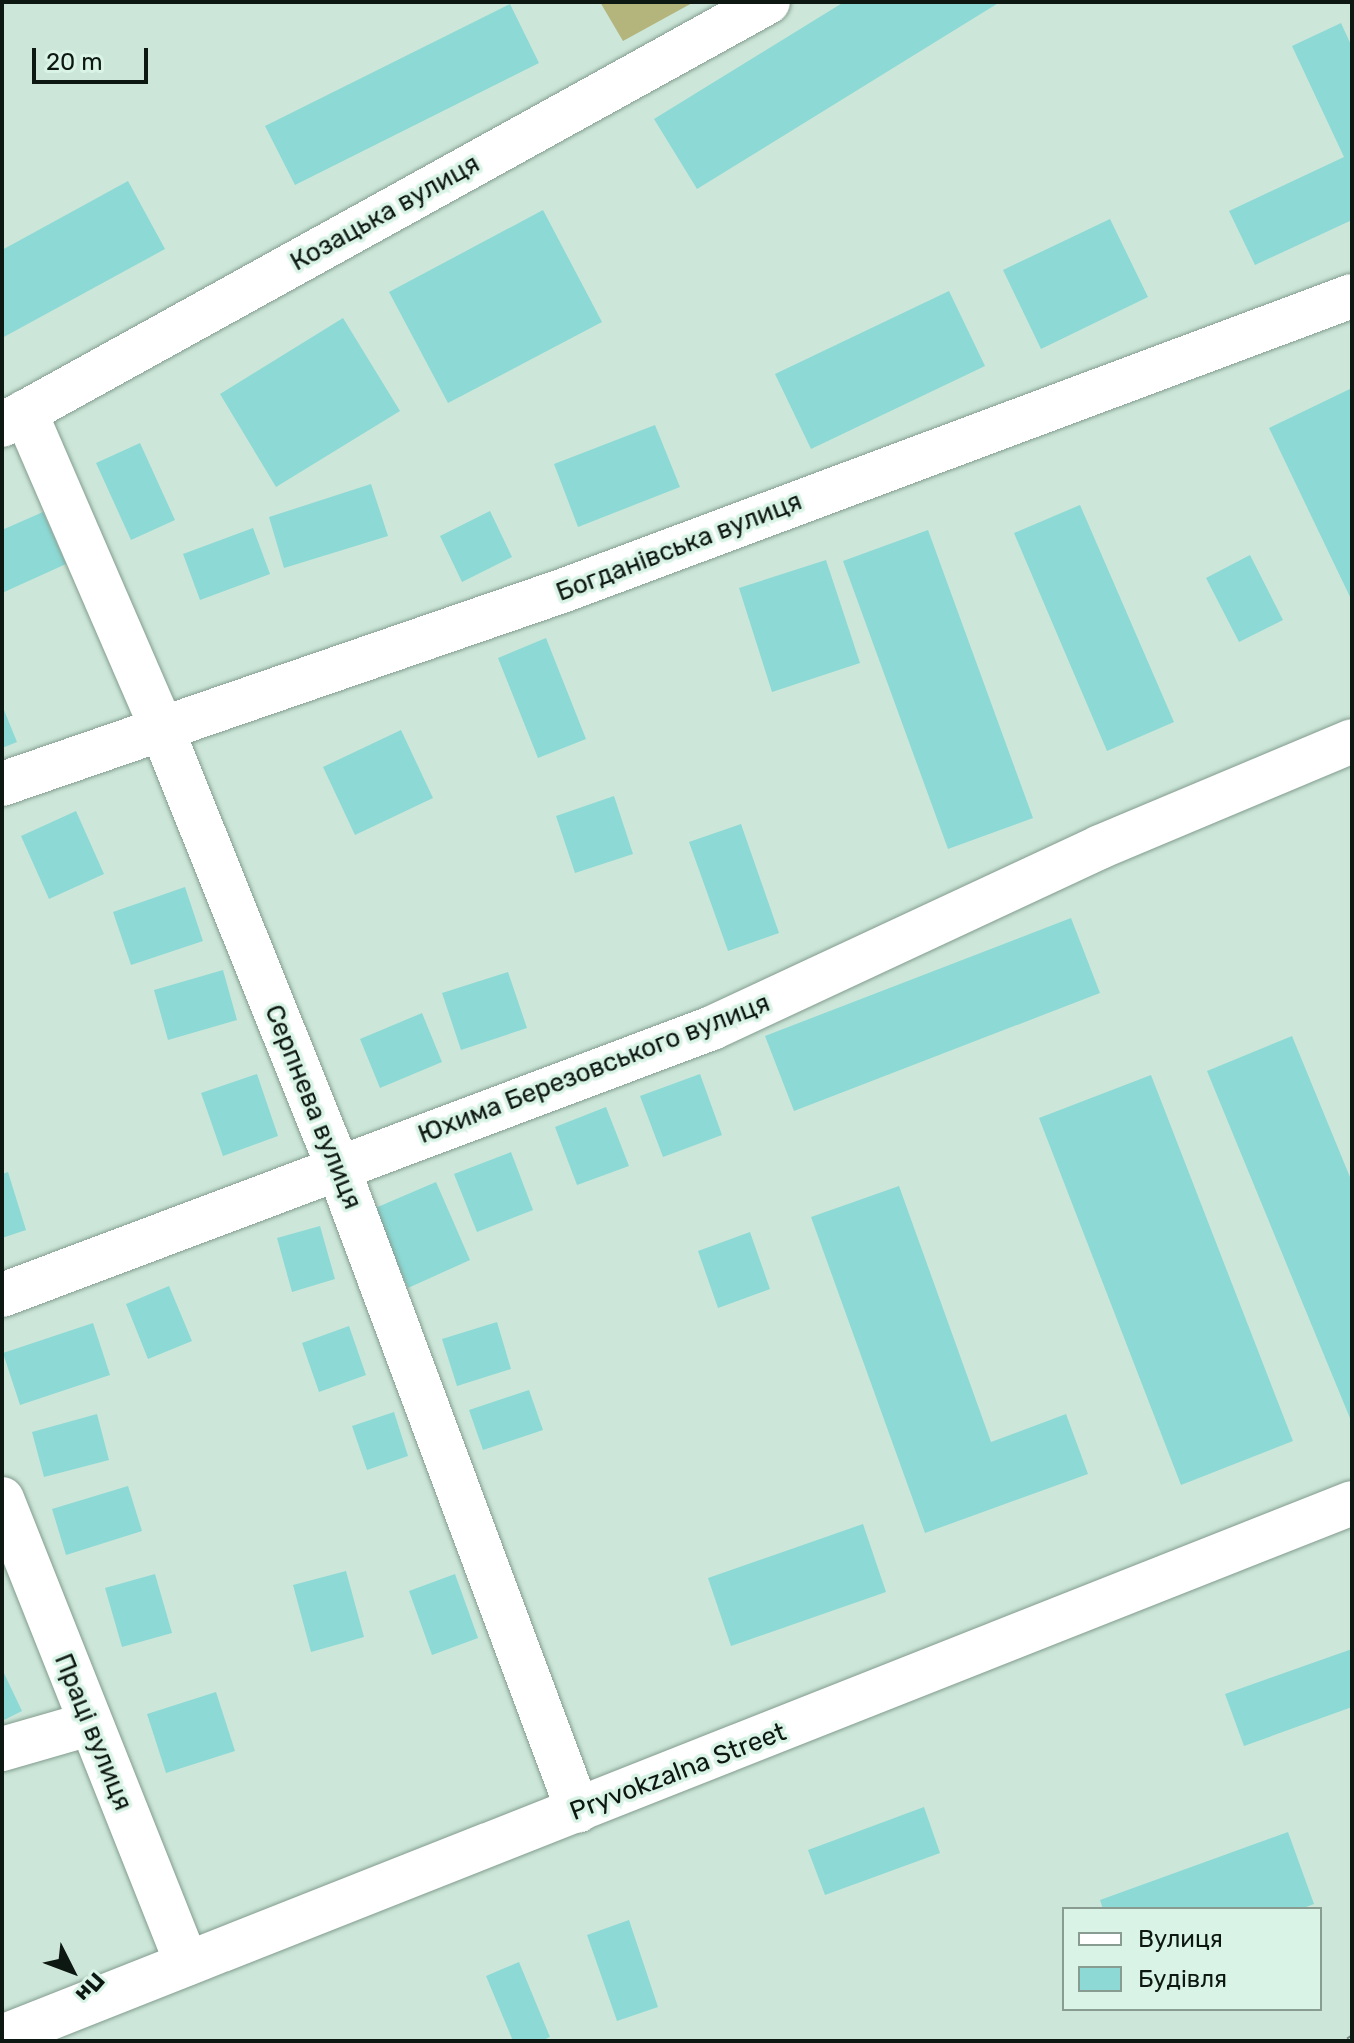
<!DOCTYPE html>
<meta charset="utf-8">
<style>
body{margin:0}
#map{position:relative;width:1354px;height:2043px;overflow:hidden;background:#cce7d9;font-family:Rubik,sans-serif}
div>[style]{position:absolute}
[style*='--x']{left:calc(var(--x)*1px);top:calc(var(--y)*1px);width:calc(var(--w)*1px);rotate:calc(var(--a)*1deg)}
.green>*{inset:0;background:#b4b47d}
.building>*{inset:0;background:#8dd9d5}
.roads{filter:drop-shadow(0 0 2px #839c8f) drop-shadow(0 0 2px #839c8f)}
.minor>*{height:44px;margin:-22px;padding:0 22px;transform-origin:22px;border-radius:22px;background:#fff}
.rail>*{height:9px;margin-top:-4.5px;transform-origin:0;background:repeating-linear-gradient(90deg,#d9f4e6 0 18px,#768980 0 36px);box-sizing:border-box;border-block:2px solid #768980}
span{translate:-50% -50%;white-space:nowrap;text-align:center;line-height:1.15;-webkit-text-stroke:7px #d9f4e6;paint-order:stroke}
.street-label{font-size:26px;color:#0e1813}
.frame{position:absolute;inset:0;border:4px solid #0e1813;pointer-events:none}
.legend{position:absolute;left:1062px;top:1907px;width:260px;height:104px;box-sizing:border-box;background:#d9f4e6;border:2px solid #889c92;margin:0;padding:10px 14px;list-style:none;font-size:24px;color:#0e1813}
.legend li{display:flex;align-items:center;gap:16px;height:40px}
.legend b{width:40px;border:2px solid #889c92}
.north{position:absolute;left:32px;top:1931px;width:80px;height:80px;-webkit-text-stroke:6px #d9f4e6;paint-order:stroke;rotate:132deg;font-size:22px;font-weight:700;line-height:32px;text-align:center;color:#0e1813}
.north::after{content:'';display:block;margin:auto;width:28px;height:36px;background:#0e1813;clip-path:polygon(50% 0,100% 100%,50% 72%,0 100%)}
.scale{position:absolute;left:32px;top:48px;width:116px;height:36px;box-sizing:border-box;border:4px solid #0e1813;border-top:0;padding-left:10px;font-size:24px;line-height:28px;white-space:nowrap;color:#0e1813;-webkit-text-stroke:6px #d9f4e6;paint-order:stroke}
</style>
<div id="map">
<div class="green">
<div style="clip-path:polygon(600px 2px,694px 2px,623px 41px)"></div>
</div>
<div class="building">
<div style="clip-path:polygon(844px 2px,1000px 2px,697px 189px,654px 119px)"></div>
<div style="clip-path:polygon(510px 4px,539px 63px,295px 185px,265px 126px)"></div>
<div style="clip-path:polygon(1341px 23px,1352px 47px,1352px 220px,1255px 265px,1229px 211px,1344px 157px,1292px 46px)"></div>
<div style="clip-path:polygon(128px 181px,165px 249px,2px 338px,2px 250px)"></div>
<div style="clip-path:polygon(543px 210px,602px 322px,448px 403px,389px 292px)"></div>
<div style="clip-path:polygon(1110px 219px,1148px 297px,1041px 349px,1003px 270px)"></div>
<div style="clip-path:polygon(949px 291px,985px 366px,811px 449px,775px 374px)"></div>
<div style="clip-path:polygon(343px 318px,400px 411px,276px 487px,220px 394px)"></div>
<div style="clip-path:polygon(1352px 388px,1352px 601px,1269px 428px)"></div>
<div style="clip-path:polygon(655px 425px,680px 487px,578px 527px,554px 464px)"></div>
<div style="clip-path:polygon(140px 443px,175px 520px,131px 540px,96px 463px)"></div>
<div style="clip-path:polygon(371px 484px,388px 536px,284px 568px,269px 517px)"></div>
<div style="clip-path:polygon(1080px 505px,1174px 722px,1107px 751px,1014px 533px)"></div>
<div style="clip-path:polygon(490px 511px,512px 557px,462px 582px,440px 536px)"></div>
<div style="clip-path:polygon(43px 512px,66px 564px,2px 593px,2px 530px)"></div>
<div style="clip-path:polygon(253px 528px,270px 574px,200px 600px,183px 554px)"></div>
<div style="clip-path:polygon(928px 530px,1033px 818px,948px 849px,843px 561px)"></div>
<div style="clip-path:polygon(1250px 555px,1283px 620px,1239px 642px,1206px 578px)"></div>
<div style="clip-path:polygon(826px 560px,860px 663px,772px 692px,739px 588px)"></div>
<div style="clip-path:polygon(546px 638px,586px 739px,538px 758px,498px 658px)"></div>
<div style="clip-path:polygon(2px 705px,17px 742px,2px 748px)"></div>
<div style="clip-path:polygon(401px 730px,433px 798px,355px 835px,323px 767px)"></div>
<div style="clip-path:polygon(614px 796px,633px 854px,575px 873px,556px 816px)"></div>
<div style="clip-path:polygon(76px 811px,104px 874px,49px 899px,21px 836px)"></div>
<div style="clip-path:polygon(741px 824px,779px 933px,728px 951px,689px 842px)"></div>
<div style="clip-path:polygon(185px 887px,203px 941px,131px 965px,113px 912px)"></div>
<div style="clip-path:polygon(1071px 918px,1100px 993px,794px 1111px,765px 1036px)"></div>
<div style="clip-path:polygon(223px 970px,237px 1020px,168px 1040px,154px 990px)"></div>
<div style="clip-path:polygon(508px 972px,527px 1028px,461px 1050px,442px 993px)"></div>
<div style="clip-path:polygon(422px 1013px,442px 1062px,380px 1088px,360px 1039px)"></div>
<div style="clip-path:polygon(1292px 1036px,1352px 1182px,1352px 1423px,1207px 1071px)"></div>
<div style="clip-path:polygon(257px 1074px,278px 1136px,223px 1156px,201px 1093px)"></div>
<div style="clip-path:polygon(700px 1074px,722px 1135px,663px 1157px,640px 1096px)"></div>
<div style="clip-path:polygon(1151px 1075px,1293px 1441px,1181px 1485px,1039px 1118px)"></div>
<div style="clip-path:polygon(606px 1107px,629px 1166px,577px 1185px,555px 1127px)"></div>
<div style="clip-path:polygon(511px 1152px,533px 1210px,477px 1232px,454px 1174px)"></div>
<div style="clip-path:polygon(8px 1172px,26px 1230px,2px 1238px,2px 1174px)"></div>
<div style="clip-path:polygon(436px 1182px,470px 1260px,408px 1288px,373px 1209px)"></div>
<div style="clip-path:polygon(899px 1186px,991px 1442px,1066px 1414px,1088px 1474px,925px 1533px,811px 1217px)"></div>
<div style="clip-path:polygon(320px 1226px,335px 1279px,292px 1292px,277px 1238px)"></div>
<div style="clip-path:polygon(750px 1232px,770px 1289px,718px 1308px,698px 1251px)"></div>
<div style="clip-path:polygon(169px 1286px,192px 1341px,148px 1359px,126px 1304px)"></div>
<div style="clip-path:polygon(497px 1322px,511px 1369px,457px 1386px,442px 1339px)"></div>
<div style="clip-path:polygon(93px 1323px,110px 1375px,20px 1405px,3px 1353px)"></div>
<div style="clip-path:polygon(349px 1326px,366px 1375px,319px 1392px,302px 1343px)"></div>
<div style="clip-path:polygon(529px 1390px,543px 1430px,483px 1450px,469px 1410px)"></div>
<div style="clip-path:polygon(394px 1412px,408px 1456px,367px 1470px,352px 1426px)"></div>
<div style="clip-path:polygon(97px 1414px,109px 1460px,44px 1477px,32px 1432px)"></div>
<div style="clip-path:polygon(128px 1486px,142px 1531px,66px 1555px,52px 1509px)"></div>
<div style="clip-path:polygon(863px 1524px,886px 1592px,731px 1646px,708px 1578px)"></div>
<div style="clip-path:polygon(346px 1571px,364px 1637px,311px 1652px,293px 1585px)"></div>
<div style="clip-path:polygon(155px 1574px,172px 1633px,122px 1647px,105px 1588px)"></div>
<div style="clip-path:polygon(455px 1574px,478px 1638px,432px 1655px,409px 1591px)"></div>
<div style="clip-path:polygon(1352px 1649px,1352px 1707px,1244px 1746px,1225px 1694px)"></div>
<div style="clip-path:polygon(2px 1669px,22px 1711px,2px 1721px)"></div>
<div style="clip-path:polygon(216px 1692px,235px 1751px,166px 1773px,147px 1714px)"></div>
<div style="clip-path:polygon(924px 1807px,940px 1853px,825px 1895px,808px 1850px)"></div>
<div style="clip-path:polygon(1288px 1832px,1314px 1904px,1301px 1909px,1103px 1909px,1100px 1900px)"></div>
<div style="clip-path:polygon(629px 1920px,658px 2007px,617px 2021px,587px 1935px)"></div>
<div style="clip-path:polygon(519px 1962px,550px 2037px,541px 2041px,513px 2041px,486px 1976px)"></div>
</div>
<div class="roads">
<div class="minor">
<div style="--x:25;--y:412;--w:343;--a:66.6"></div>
<div style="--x:161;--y:727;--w:475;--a:68.1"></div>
<div style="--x:338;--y:1168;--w:686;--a:69.53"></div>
<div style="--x:2;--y:425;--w:875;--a:-28.91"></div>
<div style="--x:2;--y:784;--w:592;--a:-19.02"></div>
<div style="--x:562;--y:591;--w:843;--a:-20.48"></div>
<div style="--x:2;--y:1295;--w:759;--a:-20.61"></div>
<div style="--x:712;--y:1028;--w:428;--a:-25"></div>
<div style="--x:1100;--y:847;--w:273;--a:-22.8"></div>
<div style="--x:2;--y:1499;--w:500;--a:68.3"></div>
<div style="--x:2;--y:1749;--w:91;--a:-16"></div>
<div style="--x:2;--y:2037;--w:1452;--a:-21.58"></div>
</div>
</div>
<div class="rail">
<div style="--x:1349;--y:2041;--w:4;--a:-34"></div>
</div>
<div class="street-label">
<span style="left:385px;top:213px;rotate:-29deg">Козацька вулиця</span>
<span style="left:679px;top:547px;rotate:-21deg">Богданівська вулиця</span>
<span style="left:594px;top:1069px;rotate:-21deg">Юхима Березовського вулиця</span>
<span style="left:313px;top:1107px;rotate:68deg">Серпнева вулиця</span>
<span style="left:93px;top:1732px;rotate:68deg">Праці вулиця</span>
<span style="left:678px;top:1772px;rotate:-21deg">Pryvokzalna Street</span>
</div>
<div class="frame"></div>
<ul class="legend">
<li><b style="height:10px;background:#fff"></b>Вулиця</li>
<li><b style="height:22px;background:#8dd9d5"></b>Будівля</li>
</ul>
<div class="north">Пн</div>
<div class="scale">20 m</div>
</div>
